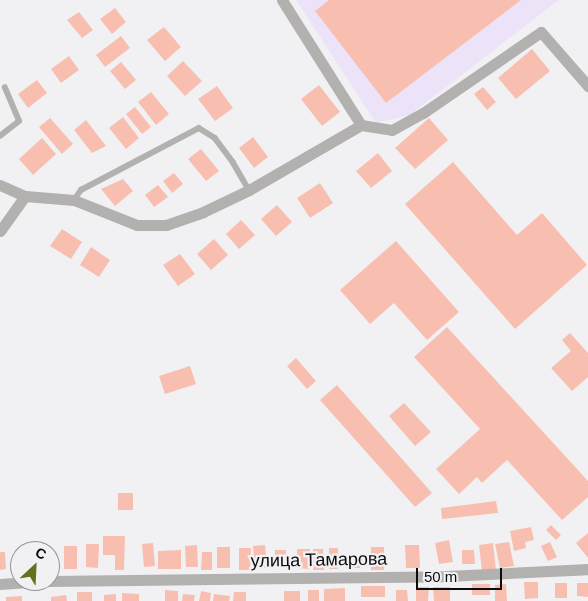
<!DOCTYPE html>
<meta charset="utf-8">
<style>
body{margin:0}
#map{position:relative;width:588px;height:601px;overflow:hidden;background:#f1f1f4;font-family:Helvetica,sans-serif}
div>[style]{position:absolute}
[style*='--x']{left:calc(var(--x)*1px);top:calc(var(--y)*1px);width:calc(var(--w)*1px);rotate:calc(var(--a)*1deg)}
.industrial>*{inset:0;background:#ede3f8}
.building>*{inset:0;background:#f8bfb1}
.lane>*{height:5.5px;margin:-2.75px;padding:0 2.75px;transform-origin:2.75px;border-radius:2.75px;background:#b2b1b0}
.street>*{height:11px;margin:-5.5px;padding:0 5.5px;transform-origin:5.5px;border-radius:5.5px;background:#b2b1b0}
span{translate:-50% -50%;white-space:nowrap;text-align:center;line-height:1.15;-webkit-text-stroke:4.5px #f1f1f4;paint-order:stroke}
.street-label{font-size:18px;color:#0c0c0d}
.north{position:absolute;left:10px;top:541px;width:50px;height:50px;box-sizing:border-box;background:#f1f1f4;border:1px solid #959598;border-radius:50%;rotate:25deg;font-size:14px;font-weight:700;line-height:20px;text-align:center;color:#0c0c0d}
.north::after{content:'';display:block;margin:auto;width:18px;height:22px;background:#61711d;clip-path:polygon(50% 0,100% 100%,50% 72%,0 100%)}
.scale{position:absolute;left:416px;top:568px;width:86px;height:22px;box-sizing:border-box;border:2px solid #0c0c0d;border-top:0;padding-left:6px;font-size:15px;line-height:18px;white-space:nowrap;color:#0c0c0d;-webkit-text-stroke:4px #f1f1f4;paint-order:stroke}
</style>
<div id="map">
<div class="industrial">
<div style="clip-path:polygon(296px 0,559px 0,410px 115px,376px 123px)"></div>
</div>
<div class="building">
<div style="clip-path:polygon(329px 0,521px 0,386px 103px,315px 11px)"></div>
<div style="clip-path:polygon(115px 8px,126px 22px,112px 34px,100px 19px)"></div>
<div style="clip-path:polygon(79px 12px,93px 30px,82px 38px,67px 20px)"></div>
<div style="clip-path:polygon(164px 27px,181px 47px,165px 61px,147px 40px)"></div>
<div style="clip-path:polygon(121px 36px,130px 48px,105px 67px,96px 55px)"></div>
<div style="clip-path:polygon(532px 49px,550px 71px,516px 99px,498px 78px)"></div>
<div style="clip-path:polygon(69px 56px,79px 70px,61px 83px,51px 69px)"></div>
<div style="clip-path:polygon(183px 61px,202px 81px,185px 96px,167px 76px)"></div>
<div style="clip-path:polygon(121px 62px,136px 80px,125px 89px,110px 71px)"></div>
<div style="clip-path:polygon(37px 80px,47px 93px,28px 108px,18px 94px)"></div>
<div style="clip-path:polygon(319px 85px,340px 112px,322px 126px,301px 99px)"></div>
<div style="clip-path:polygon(217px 86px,233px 108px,215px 121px,198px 99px)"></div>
<div style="clip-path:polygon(483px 87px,496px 102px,487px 110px,474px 94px)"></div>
<div style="clip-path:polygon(151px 92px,169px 114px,156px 125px,138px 102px)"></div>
<div style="clip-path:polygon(135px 107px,151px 127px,142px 134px,126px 114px)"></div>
<div style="clip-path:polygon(123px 117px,139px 138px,126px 149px,109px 128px)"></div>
<div style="clip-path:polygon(50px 118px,73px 144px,62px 154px,39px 127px)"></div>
<div style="clip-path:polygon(429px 118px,448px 140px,415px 169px,395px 148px)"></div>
<div style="clip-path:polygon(86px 120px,106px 146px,92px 153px,74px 130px)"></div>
<div style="clip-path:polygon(253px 137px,268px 157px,254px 168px,239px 148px)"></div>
<div style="clip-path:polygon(42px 138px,56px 154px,33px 175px,19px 159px)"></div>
<div style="clip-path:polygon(201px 149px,219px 171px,206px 181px,188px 159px)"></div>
<div style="clip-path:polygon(378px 153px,392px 171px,371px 188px,356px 171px)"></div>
<div style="clip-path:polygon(453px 162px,517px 235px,542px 213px,587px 265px,515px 329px,405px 204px)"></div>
<div style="clip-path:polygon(174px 173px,183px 184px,172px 193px,163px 181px)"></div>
<div style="clip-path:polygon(123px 179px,133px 191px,115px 206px,101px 189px)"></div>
<div style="clip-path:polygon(320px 183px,333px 203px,310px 218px,297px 198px)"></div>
<div style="clip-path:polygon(158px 185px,168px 197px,154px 207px,145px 195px)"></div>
<div style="clip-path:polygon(277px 205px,292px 222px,276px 236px,261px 219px)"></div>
<div style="clip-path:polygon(241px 220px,255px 235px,239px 249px,226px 234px)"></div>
<div style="clip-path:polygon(62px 229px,82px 242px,71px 259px,50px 246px)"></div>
<div style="clip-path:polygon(214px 239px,228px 255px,211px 270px,197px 254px)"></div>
<div style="clip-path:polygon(396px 241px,459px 312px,427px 340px,394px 303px,370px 324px,340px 290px)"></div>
<div style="clip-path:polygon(91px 247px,110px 260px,99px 277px,80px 265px)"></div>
<div style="clip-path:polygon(180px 254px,195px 274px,178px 286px,163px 265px)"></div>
<div style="clip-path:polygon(447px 327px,588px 481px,588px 497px,562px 520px,507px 460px,482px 483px,477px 477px,459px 494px,436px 469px,480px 429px,414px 357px)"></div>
<div style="clip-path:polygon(570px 333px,588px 353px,588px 377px,572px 391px,551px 368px,571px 351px,562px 340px)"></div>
<div style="clip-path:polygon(296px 358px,316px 381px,307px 389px,287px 366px)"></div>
<div style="clip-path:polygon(190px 366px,196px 384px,165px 394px,159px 376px)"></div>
<div style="clip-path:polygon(337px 385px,432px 493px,415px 507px,320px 400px)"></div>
<div style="clip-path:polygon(404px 403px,431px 432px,415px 446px,389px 416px)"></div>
<div style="clip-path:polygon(118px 493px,133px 493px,133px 510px,118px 510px)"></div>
<div style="clip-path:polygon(496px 501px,498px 513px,442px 519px,441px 508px)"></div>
<div style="clip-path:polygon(551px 525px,561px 535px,556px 540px,546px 530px)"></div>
<div style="clip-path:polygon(531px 527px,534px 540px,525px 542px,526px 548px,514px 551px,510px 531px)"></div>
<div style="clip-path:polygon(588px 533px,588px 558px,576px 543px)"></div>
<div style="clip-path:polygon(103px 536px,125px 536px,124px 570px,115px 570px,115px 555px,103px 555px)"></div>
<div style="clip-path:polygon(449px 540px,453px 562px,439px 564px,435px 543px)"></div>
<div style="clip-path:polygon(509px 542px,514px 566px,500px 568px,495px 544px)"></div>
<div style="clip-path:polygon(550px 542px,557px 557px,548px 561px,541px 546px)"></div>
<div style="clip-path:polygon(153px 543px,155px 566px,144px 567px,142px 544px)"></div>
<div style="clip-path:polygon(493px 543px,496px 570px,482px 571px,479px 545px)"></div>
<div style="clip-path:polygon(86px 544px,99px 544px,98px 568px,86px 567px)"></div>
<div style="clip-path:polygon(197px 545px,198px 567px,186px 567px,185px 546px)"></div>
<div style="clip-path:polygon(265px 545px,267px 568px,255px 569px,253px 546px)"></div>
<div style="clip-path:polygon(405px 545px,419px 545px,420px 568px,406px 568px)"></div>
<div style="clip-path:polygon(64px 546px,77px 546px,77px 569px,64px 569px)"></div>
<div style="clip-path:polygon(217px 547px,230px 547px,230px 568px,217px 568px)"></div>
<div style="clip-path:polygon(371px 547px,384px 547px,384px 570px,371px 570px)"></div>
<div style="clip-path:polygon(239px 548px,251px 548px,250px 570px,239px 570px)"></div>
<div style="clip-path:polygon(329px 548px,338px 548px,338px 569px,329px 569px)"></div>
<div style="clip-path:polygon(297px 549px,310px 549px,309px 569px,297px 568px)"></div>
<div style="clip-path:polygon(313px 549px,323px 549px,324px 570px,313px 570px)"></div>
<div style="clip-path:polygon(181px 550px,181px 569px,158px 569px,158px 551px)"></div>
<div style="clip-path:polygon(275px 550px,286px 550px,286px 568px,275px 568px)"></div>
<div style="clip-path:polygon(462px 550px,474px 550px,475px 564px,462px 564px)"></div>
<div style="clip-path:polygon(0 552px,5px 552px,6px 569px,0 570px)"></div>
<div style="clip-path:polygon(202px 552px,212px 552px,212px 570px,201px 570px)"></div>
<div style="clip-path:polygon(360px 556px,360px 568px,346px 568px,346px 557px)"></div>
<div style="clip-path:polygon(524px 582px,538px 582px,538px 598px,525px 599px)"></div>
<div style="clip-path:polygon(555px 583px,567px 583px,567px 598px,555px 598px)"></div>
<div style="clip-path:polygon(577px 583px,588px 583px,588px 597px,577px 596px)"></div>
<div style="clip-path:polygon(472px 584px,490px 584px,490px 595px,472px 595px)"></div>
<div style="clip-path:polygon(506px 584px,507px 601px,495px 601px,495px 585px)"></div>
<div style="clip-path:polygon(361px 586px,385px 586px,385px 597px,361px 597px)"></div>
<div style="clip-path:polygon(416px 587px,429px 587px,428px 601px,416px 601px)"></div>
<div style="clip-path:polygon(433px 587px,450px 587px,450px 601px,434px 601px)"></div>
<div style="clip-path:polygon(345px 588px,345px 601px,324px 601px,324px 589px)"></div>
<div style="clip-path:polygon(165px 590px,178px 591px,178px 601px,165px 601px)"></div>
<div style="clip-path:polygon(308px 590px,319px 590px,319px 601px,308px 601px)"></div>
<div style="clip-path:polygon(396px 590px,407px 590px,408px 601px,396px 601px)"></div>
<div style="clip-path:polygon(201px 591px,211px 593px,210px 601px,199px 601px)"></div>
<div style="clip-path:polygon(284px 591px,300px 591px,300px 601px,284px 601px)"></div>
<div style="clip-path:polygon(77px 592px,92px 592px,92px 601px,77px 601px)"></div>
<div style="clip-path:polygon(234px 592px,246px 592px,246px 601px,233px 601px)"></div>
<div style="clip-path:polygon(122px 593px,139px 594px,139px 601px,122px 601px)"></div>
<div style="clip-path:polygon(116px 594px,116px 601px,104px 601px,104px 595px)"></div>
<div style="clip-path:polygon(183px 594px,195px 595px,194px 601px,182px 601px)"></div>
<div style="clip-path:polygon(214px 594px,230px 596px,229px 601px,213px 601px)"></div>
<div style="clip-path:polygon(66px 595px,67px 601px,51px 601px,51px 597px)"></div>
<div style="clip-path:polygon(22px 596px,22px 601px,6px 601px,6px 597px)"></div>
</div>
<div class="lane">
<div style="--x:0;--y:136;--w:24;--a:-38"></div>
<div style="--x:19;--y:121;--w:36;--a:-113"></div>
<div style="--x:74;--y:200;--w:12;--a:-55"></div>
<div style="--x:81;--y:190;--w:133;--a:-27.7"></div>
<div style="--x:199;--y:128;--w:19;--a:32"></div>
<div style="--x:215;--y:138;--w:30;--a:53"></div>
<div style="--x:233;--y:162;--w:32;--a:60"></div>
</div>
<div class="street">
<div style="--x:282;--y:0;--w:148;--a:57.7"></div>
<div style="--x:361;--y:125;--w:31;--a:9"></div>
<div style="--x:392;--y:130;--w:35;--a:-29"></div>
<div style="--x:423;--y:113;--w:143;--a:-34.5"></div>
<div style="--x:541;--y:32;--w:72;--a:49"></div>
<div style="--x:0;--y:185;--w:27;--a:24"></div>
<div style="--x:25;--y:196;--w:49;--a:4.7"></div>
<div style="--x:74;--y:200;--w:68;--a:21.6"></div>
<div style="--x:137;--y:225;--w:29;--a:0"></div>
<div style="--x:166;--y:225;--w:39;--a:-19"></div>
<div style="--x:203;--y:212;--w:51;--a:-25.6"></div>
<div style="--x:249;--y:190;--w:129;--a:-30.1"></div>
<div style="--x:0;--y:231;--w:43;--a:-54.5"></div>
<div style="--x:50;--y:581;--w:397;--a:-0.7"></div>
<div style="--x:447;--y:576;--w:141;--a:-2.8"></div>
<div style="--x:0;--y:584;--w:42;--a:-4.1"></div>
</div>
<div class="street-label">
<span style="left:319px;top:560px;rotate:-1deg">улица Тамарова</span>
</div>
<div class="north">С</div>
<div class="scale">50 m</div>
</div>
